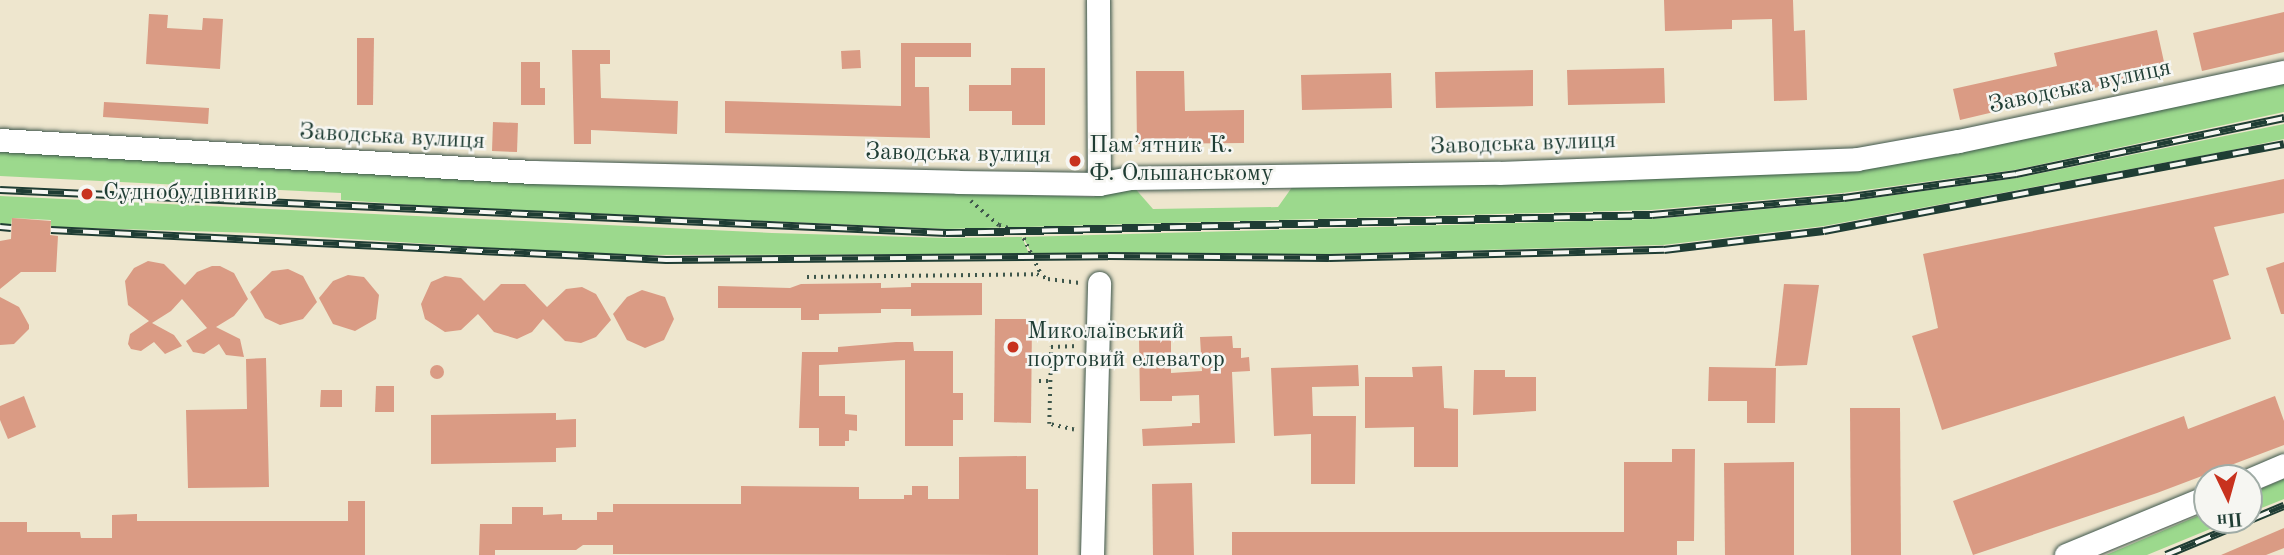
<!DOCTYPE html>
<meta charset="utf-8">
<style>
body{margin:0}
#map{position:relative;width:2284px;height:555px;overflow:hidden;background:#eee6ce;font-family:"Old Standard TT",serif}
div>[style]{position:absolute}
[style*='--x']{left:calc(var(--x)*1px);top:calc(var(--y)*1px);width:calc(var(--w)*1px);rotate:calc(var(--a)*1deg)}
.green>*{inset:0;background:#9cd98d}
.building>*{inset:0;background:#da9b84}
.round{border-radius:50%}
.path>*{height:3.5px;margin-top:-1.75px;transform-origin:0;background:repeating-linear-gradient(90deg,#3e564b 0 2px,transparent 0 7px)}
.roads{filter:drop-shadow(0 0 2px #3e564b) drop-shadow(0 0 2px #3e564b)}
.minor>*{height:23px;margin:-11.5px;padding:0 11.5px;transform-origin:11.5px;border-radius:11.5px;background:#fff}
.rail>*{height:8px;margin-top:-4px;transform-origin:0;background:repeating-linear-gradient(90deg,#f6f6f2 0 16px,#1f3d34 0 32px);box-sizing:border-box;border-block:2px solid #1f3d34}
.dots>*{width:19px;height:19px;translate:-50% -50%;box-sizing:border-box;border:4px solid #f6f6f2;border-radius:50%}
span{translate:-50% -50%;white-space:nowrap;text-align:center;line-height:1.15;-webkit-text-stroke:5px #f6f6f2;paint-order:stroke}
.street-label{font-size:24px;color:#1f3d34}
.poi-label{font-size:24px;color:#1f3d34}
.left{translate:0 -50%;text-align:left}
.north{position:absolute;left:2193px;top:464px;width:70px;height:70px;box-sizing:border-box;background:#f6f6f2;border:2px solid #a0aca6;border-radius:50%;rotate:175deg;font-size:19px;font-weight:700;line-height:28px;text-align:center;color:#1f3d34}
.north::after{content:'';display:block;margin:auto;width:24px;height:32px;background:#c8321e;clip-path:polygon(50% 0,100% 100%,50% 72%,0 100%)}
</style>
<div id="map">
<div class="green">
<div style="clip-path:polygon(2284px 83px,2284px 112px,2014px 170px,1842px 193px,1651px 210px,947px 229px,428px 206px,341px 200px,341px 193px,0 176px,0 149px,533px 181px,1094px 197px,1104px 187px,1132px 185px,1153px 209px,1278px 207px,1295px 183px,1856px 170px)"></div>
<div style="clip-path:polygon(2284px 124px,2284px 139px,2227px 151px,1824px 226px,1663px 245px,1328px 254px,1032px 254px,1023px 237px,1654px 219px,1844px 202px,2017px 178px)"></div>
<div style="clip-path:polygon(0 196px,772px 233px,946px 238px,1022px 237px,1029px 254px,606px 255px,256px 233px,51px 227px,51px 220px,12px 218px,11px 225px,0 224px)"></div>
<div style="clip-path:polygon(2284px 479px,2284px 499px,2249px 513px,2249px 494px)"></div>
<div style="clip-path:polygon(2207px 512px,2207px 520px,2232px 520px,2147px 555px,2106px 555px)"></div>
</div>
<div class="building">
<div style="clip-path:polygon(1664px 0,1793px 0,1794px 31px,1805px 30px,1807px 100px,1774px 101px,1772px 19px,1732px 20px,1732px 29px,1665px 31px)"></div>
<div style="clip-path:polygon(2284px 12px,2284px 52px,2202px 71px,2193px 33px)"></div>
<div style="clip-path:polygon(149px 14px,168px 15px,167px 28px,202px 30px,203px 18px,223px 19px,220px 69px,146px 64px)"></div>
<div style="clip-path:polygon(2157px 30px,2166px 71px,1960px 120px,1953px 89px,2057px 66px,2054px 53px)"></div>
<div style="clip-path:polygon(357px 38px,374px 38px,373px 105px,357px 105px)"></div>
<div style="clip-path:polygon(901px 43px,971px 43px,971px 57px,915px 57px,915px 87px,929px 87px,930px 138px,725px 133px,725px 101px,901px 106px)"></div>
<div style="clip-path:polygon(572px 50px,610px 50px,610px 64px,600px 64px,601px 98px,678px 101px,677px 134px,591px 130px,591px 144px,574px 144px)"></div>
<div style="clip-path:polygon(860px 50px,861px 68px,842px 69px,841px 51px)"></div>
<div style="clip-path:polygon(521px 62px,540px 62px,540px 88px,545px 88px,545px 105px,521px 105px)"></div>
<div style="clip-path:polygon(1011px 68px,1045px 68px,1045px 125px,1012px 125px,1012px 111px,969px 111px,969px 85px,1011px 85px)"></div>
<div style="clip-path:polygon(1664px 68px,1665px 103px,1568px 105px,1567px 70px)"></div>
<div style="clip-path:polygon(1533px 70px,1533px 106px,1436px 108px,1435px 72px)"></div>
<div style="clip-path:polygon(1136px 71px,1184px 71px,1185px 111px,1244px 110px,1244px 143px,1137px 144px)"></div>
<div style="clip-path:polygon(1391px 73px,1392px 108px,1302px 110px,1301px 75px)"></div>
<div style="clip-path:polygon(104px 102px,209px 108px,208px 124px,103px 117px)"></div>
<div style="clip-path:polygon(493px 122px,518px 123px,517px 152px,492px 151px)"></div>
<div style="clip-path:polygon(2284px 179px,2284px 213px,2214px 227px,2229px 275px,2213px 280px,2231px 339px,1942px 430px,1912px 336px,1938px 328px,1923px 254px)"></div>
<div style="clip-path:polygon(12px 218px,51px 221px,50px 235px,58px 236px,56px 272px,21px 272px,0 289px,0 241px,11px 239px)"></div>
<div style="clip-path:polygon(148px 261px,164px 264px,185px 285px,197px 272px,212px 266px,220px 266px,234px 273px,248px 299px,234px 316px,216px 327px,240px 339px,244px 357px,226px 355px,219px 344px,204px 354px,193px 352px,186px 341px,207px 328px,182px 299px,171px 311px,152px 323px,174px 335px,182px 346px,165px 354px,154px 342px,141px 351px,131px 349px,128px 344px,130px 334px,149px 321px,128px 305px,125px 281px,134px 268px)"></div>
<div style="clip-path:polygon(2284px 262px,2284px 314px,2281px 314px,2266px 268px)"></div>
<div style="clip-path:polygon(288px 269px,303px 276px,317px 302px,303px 319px,280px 325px,265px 318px,250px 292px,272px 271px)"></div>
<div style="clip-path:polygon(348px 275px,364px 277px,379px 295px,376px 319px,355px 331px,333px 324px,319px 298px,333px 281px)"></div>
<div style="clip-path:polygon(445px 276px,461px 278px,484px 301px,501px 284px,525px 284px,547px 307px,566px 289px,582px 287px,596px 294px,611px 320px,596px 337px,581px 343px,565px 341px,543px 319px,532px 332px,517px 339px,494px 332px,478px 314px,461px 330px,445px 332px,425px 319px,421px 304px,431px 282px)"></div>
<div style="clip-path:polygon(881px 283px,881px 288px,911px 287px,911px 283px,982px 283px,982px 315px,911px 316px,911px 309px,881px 309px,881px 313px,819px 314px,819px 320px,801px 320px,801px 308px,718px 308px,718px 286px,790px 288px,801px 284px)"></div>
<div style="clip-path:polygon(1784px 284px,1819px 285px,1807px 365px,1775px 366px)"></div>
<div style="clip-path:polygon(642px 290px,665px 297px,674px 319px,664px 340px,645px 348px,627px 340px,613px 314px,627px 297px)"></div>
<div style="clip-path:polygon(0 297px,19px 307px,29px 325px,29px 329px,14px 344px,0 345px)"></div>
<div style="clip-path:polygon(995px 319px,1032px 319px,1031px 423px,994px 422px)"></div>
<div style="clip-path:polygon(1232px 336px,1233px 348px,1241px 348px,1241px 358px,1249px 357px,1250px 371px,1232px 372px,1235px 443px,1143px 446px,1142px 429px,1192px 426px,1192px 423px,1200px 423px,1199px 395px,1172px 396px,1172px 401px,1140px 401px,1139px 339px,1171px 339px,1171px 373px,1202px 371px,1200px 337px)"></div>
<div style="clip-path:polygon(896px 342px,913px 342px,914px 351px,953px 351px,953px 393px,963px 393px,963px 420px,953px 420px,953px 446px,905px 446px,905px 360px,819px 365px,819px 396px,845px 396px,845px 414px,857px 415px,857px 431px,849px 430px,849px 441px,845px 441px,845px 446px,819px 446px,819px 428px,799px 428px,802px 352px,838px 352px,838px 347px)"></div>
<div style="clip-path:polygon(266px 358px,269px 487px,188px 488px,186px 410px,247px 409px,246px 359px)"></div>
<div class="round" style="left:430px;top:365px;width:14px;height:14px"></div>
<div style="clip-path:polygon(1358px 365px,1359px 386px,1312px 387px,1313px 416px,1356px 416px,1355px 484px,1311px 484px,1311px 434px,1274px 436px,1271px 368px)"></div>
<div style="clip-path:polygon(1442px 366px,1444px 408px,1458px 409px,1458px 467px,1414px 467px,1414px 427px,1365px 428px,1365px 377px,1413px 377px,1412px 367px)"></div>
<div style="clip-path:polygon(1709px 367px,1776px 368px,1775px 423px,1747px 423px,1747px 401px,1708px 401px)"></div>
<div style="clip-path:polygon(1474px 370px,1505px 370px,1505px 377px,1536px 377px,1536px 411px,1473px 415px)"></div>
<div style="clip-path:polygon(376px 386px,394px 386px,394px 412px,375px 412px)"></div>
<div style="clip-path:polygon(321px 390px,342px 390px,342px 407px,320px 407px)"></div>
<div style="clip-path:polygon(24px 396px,36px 427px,8px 439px,0 420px,0 406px)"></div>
<div style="clip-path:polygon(2275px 396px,2284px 421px,2284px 445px,2157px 493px,1973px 555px,1953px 501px,2184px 416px,2188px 429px)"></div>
<div style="clip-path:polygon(1850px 408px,1900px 408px,1901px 555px,1851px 555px)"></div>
<div style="clip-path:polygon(556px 413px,556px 420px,576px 419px,576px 447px,556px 448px,556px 462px,431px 464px,431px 415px)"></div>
<div style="clip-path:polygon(1672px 449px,1695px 449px,1694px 541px,1677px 541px,1677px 555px,1232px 555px,1232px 532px,1624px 532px,1624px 462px,1672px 462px)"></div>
<div style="clip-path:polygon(1026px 456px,1026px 489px,1038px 489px,1038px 555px,613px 554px,613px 545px,583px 545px,576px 550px,495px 550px,495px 555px,479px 555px,480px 524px,512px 524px,512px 507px,543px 507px,543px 515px,562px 514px,562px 520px,597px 520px,597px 512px,613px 512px,613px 504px,741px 504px,741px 486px,859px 487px,859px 499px,904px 499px,904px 495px,912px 495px,912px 486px,928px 486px,928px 499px,959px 499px,959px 457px)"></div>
<div style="clip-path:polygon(1794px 462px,1794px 555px,1725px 555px,1724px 463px)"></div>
<div style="clip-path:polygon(1192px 483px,1194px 555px,1153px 555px,1152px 484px)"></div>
<div style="clip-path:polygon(348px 501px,365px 501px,365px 555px,0 555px,0 522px,27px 522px,27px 532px,80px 532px,81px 538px,112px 538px,112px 515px,137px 514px,137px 521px,348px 521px)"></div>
<div style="clip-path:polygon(2284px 528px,2284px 548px,2266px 555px,2221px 555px)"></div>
</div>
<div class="path">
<div style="--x:971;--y:201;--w:37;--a:41"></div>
<div style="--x:999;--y:225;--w:23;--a:18"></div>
<div style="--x:1021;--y:232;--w:47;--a:64.5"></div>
<div style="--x:807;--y:277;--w:230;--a:-0.7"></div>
<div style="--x:1037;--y:274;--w:12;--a:24"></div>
<div style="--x:1048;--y:279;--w:32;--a:7"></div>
<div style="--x:1039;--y:381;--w:11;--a:0"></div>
<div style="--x:1074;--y:430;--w:26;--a:-167"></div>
<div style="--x:1049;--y:424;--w:77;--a:-88.5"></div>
<div style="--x:1051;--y:347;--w:27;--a:-2"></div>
</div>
<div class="roads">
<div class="minor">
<div style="--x:1098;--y:0;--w:184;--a:89.7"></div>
<div style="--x:0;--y:140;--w:534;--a:3.44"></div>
<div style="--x:533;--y:172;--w:425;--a:1.3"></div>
<div style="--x:958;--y:182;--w:141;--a:0.8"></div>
<div style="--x:1099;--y:184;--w:32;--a:-11"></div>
<div style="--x:1130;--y:178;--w:369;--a:-0.8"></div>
<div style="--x:1499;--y:173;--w:358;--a:-2.2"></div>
<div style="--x:1857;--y:159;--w:103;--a:-10.1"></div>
<div style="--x:1958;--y:141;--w:333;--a:-12"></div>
<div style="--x:2249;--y:480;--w:38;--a:-23"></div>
<div style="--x:1092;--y:555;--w:272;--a:-88.5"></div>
<div style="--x:2066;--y:555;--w:152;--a:-22.4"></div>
</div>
</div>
<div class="rail">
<div style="--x:0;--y:190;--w:947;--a:2.6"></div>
<div style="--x:946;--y:233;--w:706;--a:-1.46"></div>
<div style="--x:1652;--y:215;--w:193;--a:-5.1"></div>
<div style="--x:1844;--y:198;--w:174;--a:-7.9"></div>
<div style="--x:2016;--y:174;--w:274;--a:-11.8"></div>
<div style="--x:0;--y:227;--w:11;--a:5"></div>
<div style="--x:51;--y:230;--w:616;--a:2.79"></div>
<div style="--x:666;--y:260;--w:442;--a:-0.5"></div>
<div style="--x:1108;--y:256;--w:221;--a:0.5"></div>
<div style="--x:1329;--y:258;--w:335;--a:-1.4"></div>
<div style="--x:1664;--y:250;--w:161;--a:-6.8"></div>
<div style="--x:1824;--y:231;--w:468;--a:-10.7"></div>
<div style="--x:2166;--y:555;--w:128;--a:-22.6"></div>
</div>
<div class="dots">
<div style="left:1075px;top:161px;background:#c8321e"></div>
<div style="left:87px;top:194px;background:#c8321e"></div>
<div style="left:1013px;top:347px;background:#c8321e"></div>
</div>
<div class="street-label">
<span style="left:2080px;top:88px;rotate:-12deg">Заводська вулиця</span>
<span style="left:392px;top:138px;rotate:3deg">Заводська вулиця</span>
<span style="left:1523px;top:145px;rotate:-2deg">Заводська вулиця</span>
<span style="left:958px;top:155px;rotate:1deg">Заводська вулиця</span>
</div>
<div class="poi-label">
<span class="left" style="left:1089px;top:161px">Пам’ятник К.<br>Ф. Ольшанському</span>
<span class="left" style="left:103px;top:194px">Суднобудівників</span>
<span class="left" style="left:1027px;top:347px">Миколаївський<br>портовий елеватор</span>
</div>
<div class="north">Пн</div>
</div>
